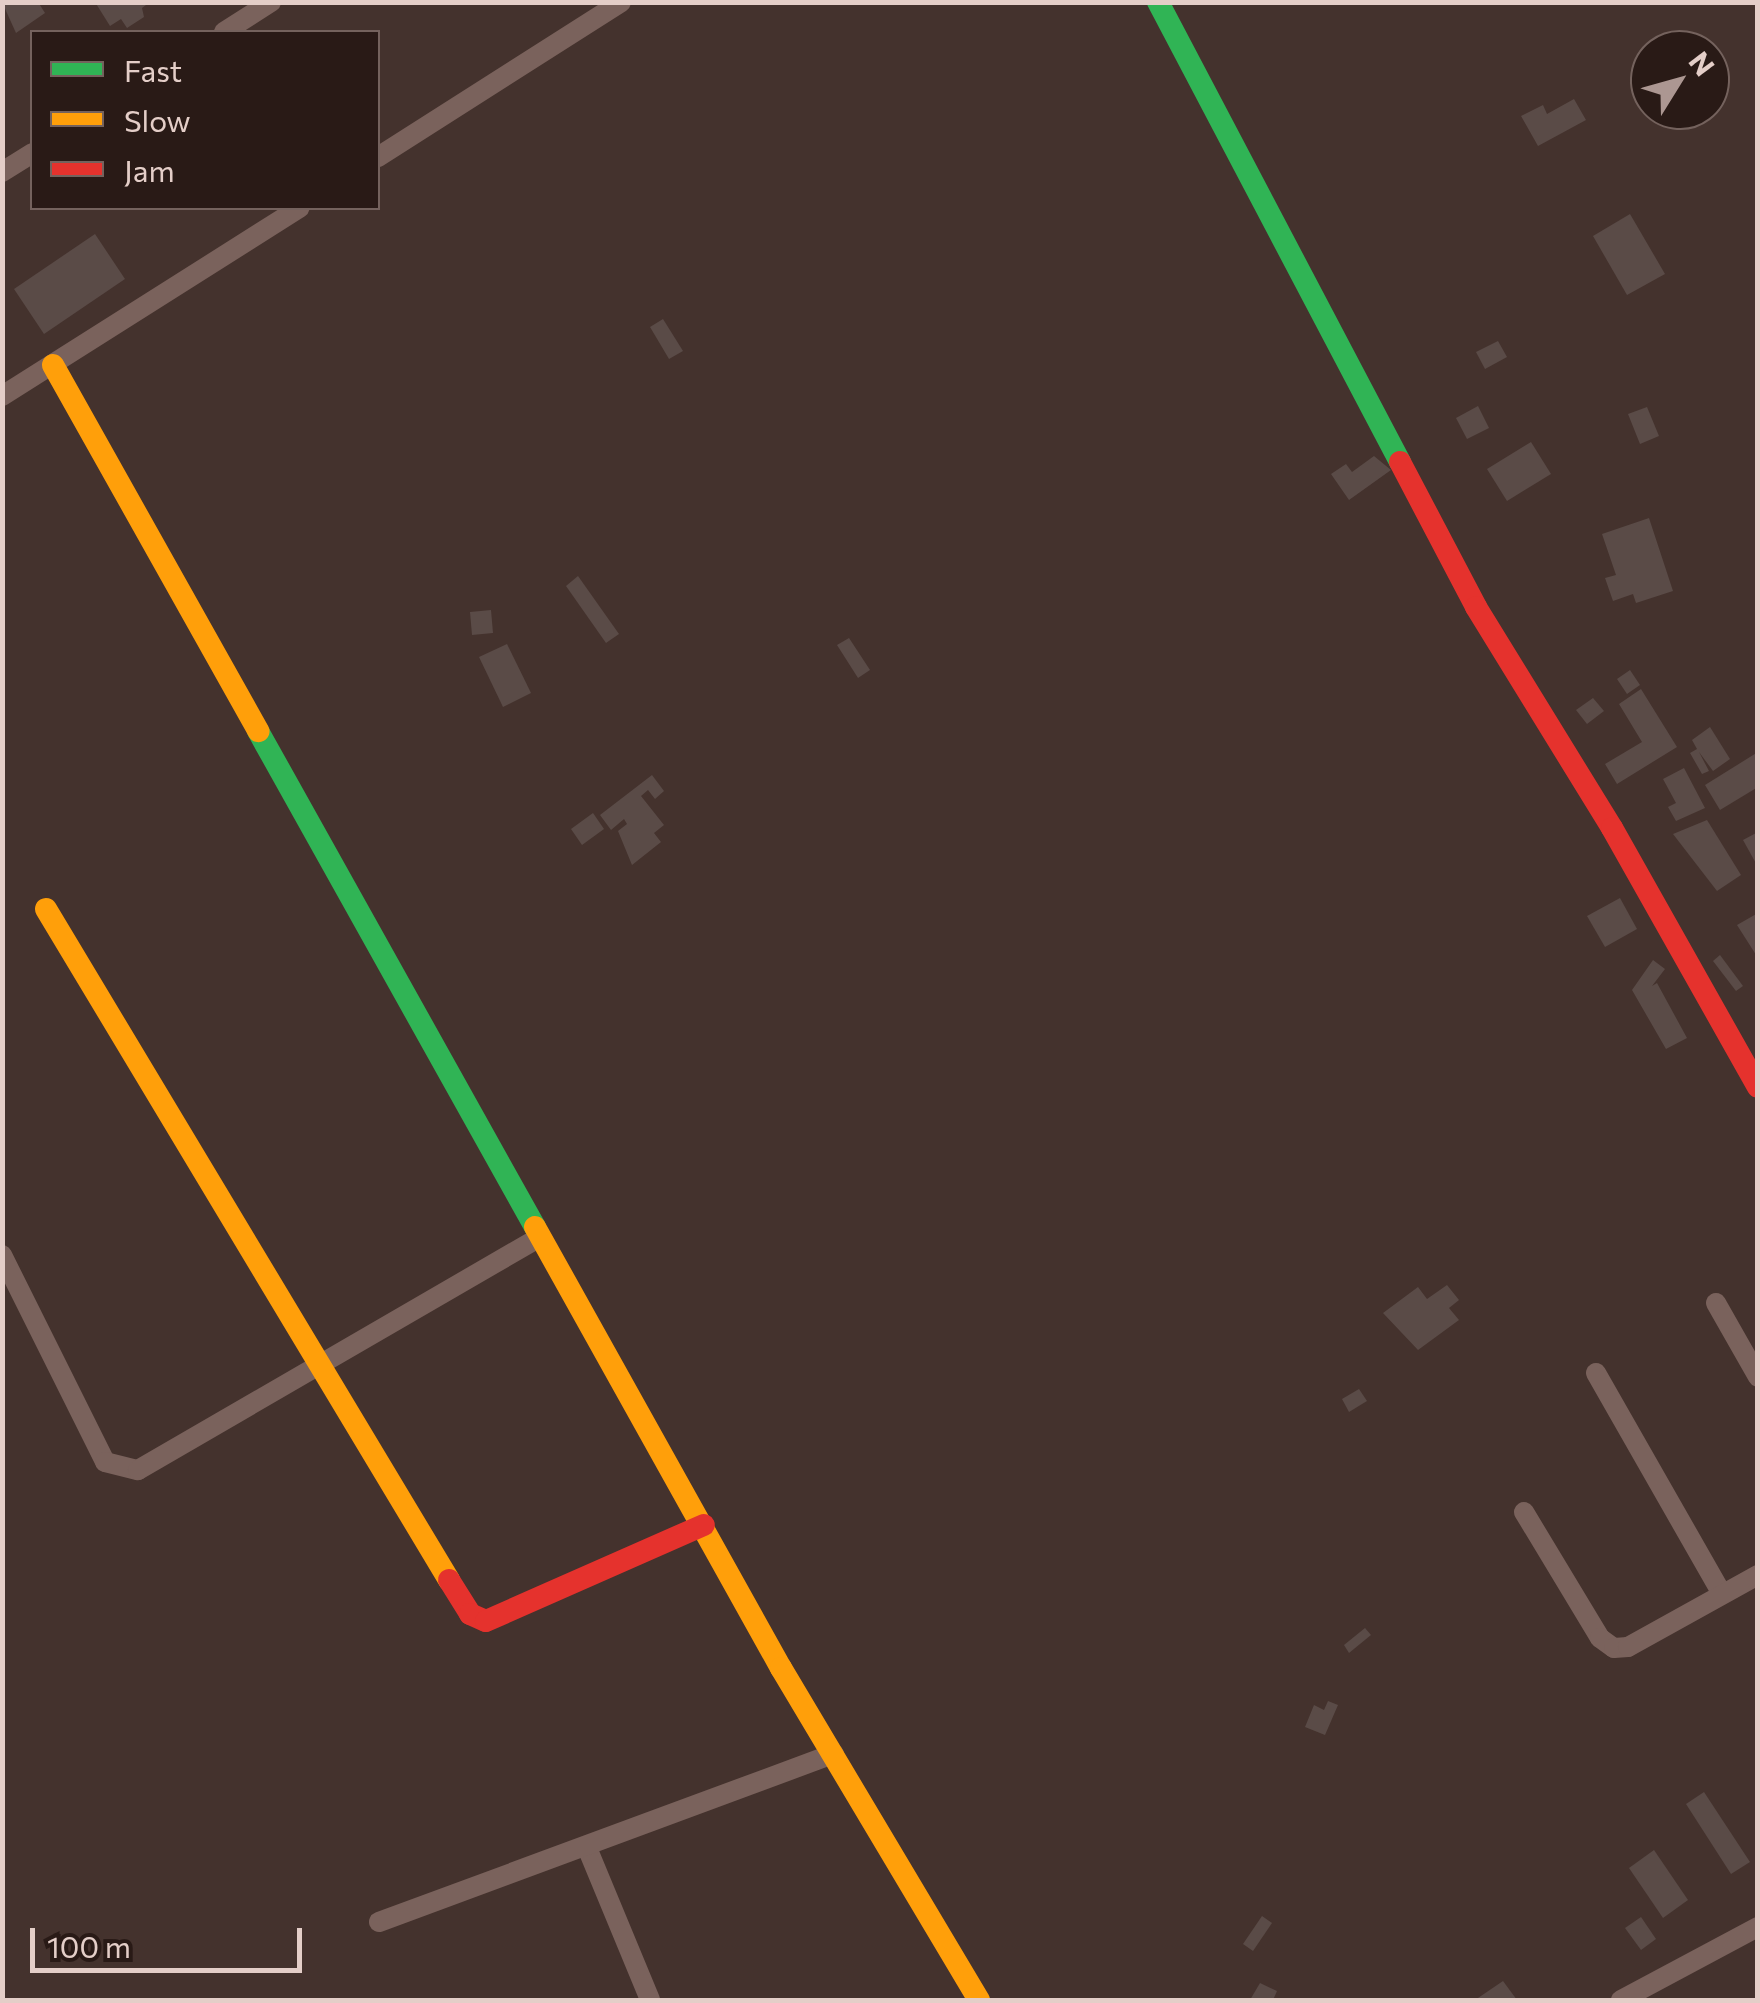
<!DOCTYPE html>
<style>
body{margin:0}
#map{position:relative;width:1760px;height:2003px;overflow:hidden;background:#44322d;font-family:Commissioner,sans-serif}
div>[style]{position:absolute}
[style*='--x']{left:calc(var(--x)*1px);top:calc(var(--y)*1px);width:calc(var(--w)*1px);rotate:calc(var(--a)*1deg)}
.building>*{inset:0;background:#5a4b47}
.street>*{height:20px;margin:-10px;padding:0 10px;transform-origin:10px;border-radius:10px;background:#7a625c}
.fast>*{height:22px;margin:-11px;padding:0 11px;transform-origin:11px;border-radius:11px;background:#30b455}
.slow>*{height:22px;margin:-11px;padding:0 11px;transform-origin:11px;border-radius:11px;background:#ff9f0a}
.jam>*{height:22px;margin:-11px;padding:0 11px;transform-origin:11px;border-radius:11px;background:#e5322d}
span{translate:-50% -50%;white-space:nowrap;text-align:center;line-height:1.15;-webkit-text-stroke:8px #291a16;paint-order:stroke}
.frame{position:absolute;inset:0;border:5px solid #e4cec8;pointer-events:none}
.legend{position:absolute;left:30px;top:30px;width:350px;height:180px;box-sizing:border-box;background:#291a16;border:2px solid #74625d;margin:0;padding:12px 18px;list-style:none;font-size:30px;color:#e4cec8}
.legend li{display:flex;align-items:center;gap:20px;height:50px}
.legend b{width:50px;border:2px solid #74625d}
.north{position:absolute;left:1630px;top:30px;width:100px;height:100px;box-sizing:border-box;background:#291a16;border:2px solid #74625d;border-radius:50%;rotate:53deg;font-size:28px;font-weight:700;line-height:40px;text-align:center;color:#e4cec8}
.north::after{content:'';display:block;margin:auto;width:35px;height:45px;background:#ac9792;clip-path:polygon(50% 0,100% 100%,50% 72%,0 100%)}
.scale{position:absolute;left:30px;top:1928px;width:272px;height:45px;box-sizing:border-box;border:5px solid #e4cec8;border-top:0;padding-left:12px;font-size:30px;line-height:35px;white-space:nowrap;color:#e4cec8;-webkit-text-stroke:8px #291a16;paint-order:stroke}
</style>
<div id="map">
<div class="building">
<div style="clip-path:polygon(2px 2px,38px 2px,45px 13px,16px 33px)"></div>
<div style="clip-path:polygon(95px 2px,150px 2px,142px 8px,144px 17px,127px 28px,121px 19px,110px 26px)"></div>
<div style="clip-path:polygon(1574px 99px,1586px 120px,1538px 146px,1521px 116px,1543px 105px,1547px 114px)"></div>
<div style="clip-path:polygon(1630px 214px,1665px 274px,1627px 295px,1593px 236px)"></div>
<div style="clip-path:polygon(95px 234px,125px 279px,44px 334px,14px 289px)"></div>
<div style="clip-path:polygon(663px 319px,683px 351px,669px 359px,650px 327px)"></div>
<div style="clip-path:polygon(1498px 341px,1507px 357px,1485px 369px,1476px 352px)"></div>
<div style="clip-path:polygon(1478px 406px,1489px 428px,1467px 439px,1456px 418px)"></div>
<div style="clip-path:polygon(1647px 407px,1659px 436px,1640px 444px,1628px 414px)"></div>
<div style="clip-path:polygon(1531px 442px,1551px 474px,1507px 501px,1487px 469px)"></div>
<div style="clip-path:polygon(1374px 456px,1391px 470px,1349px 500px,1331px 474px,1346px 464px,1352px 472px)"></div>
<div style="clip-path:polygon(1649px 518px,1673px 591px,1636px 603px,1633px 594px,1613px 601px,1605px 578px,1616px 575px,1602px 534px)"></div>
<div style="clip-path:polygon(578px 576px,619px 634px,606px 643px,566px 586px)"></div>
<div style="clip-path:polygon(491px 610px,493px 633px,472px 635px,470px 612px)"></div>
<div style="clip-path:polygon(849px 638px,870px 670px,858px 678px,837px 645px)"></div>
<div style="clip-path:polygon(507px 644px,531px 693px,503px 707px,479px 657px)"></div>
<div style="clip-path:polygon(1630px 670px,1640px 685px,1627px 694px,1617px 679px)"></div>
<div style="clip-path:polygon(1641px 689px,1677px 747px,1617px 784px,1605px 764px,1642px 742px,1619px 704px)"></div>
<div style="clip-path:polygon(1593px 698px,1604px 711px,1587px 724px,1576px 710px)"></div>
<div style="clip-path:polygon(1710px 727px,1730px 759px,1713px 771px,1699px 752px,1709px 771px,1702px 774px,1690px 753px,1697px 749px,1692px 740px)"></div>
<div style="clip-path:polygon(1758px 752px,1758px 787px,1720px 810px,1705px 785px)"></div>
<div style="clip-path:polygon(1684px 768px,1705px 808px,1676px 821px,1668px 807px,1676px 803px,1663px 779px)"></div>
<div style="clip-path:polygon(652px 775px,664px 791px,655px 799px,648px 790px,641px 796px,664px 825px,654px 833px,661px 842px,632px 865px,618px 831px,627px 824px,624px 819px,611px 830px,600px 815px)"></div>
<div style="clip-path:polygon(593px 813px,604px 829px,582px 845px,571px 829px)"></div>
<div style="clip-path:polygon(1707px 820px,1741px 875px,1717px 891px,1673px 834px)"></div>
<div style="clip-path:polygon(1758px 832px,1758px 867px,1743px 840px)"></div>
<div style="clip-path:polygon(1620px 898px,1637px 929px,1605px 947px,1587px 916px)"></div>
<div style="clip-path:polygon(1758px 913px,1758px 958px,1737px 925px)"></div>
<div style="clip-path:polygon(1720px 955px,1743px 986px,1736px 991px,1713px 961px)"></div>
<div style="clip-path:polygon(1653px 960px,1665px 969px,1652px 986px,1657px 983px,1687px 1038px,1666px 1049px,1632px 990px)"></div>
<div style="clip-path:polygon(1447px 1285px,1459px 1300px,1449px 1308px,1459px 1320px,1418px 1350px,1383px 1313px,1418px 1287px,1427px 1299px)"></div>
<div style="clip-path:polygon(1359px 1389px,1367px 1401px,1349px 1412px,1342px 1399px)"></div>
<div style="clip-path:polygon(1365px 1628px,1371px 1635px,1349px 1653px,1344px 1645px)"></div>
<div style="clip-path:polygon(1328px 1701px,1338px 1705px,1325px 1735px,1305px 1727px,1314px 1705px,1324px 1710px)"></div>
<div style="clip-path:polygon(1704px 1792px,1750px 1862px,1731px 1874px,1686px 1804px)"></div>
<div style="clip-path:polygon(1654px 1850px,1688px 1900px,1663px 1918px,1629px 1868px)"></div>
<div style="clip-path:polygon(1262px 1916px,1272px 1923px,1253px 1951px,1243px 1944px)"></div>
<div style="clip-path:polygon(1641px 1917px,1656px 1939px,1641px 1950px,1625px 1928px)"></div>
<div style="clip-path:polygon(1503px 1981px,1517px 2000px,1475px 2000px)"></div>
<div style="clip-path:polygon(1260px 1983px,1277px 1991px,1273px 2000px,1250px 2000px)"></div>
</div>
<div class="street">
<div style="--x:224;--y:32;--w:56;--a:-32.6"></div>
<div style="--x:378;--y:157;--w:288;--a:-32.5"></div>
<div style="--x:2;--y:172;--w:36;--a:-32"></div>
<div style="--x:2;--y:396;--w:352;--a:-32.3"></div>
<div style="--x:2;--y:1255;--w:231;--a:63.5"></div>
<div style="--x:105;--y:1462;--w:34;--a:14"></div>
<div style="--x:138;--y:1470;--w:465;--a:-30.1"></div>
<div style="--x:1716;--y:1303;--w:85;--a:60.4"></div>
<div style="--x:1596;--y:1373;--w:254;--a:60.3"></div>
<div style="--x:1524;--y:1512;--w:147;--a:58.9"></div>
<div style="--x:1600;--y:1638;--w:17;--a:36"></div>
<div style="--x:1614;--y:1648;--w:14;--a:-4"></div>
<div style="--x:1628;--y:1647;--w:149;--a:-29"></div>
<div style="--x:588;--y:1850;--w:162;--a:67.5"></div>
<div style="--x:379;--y:1922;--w:485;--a:-20.3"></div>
<div style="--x:1621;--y:2000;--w:155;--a:-28.1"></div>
</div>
<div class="fast">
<div style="--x:1158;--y:2;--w:520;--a:62.25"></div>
<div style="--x:258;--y:731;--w:568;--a:60.82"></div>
</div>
<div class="slow">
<div style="--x:53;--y:365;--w:420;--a:60.7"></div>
<div style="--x:46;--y:909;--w:783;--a:59.01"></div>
<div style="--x:535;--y:1227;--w:505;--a:60.85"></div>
<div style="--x:781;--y:1668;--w:387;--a:59.2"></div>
</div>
<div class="jam">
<div style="--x:1400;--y:462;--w:164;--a:62.3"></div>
<div style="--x:1476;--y:607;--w:259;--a:58.4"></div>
<div style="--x:1612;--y:828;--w:297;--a:60.6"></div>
<div style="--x:449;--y:1580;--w:40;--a:58"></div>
<div style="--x:470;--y:1614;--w:17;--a:24"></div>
<div style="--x:486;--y:1621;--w:238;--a:-23.8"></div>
</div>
<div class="frame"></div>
<ul class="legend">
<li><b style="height:12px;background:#30b455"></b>Fast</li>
<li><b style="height:12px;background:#ff9f0a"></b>Slow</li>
<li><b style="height:12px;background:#e5322d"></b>Jam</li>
</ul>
<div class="north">N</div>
<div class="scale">100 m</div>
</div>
